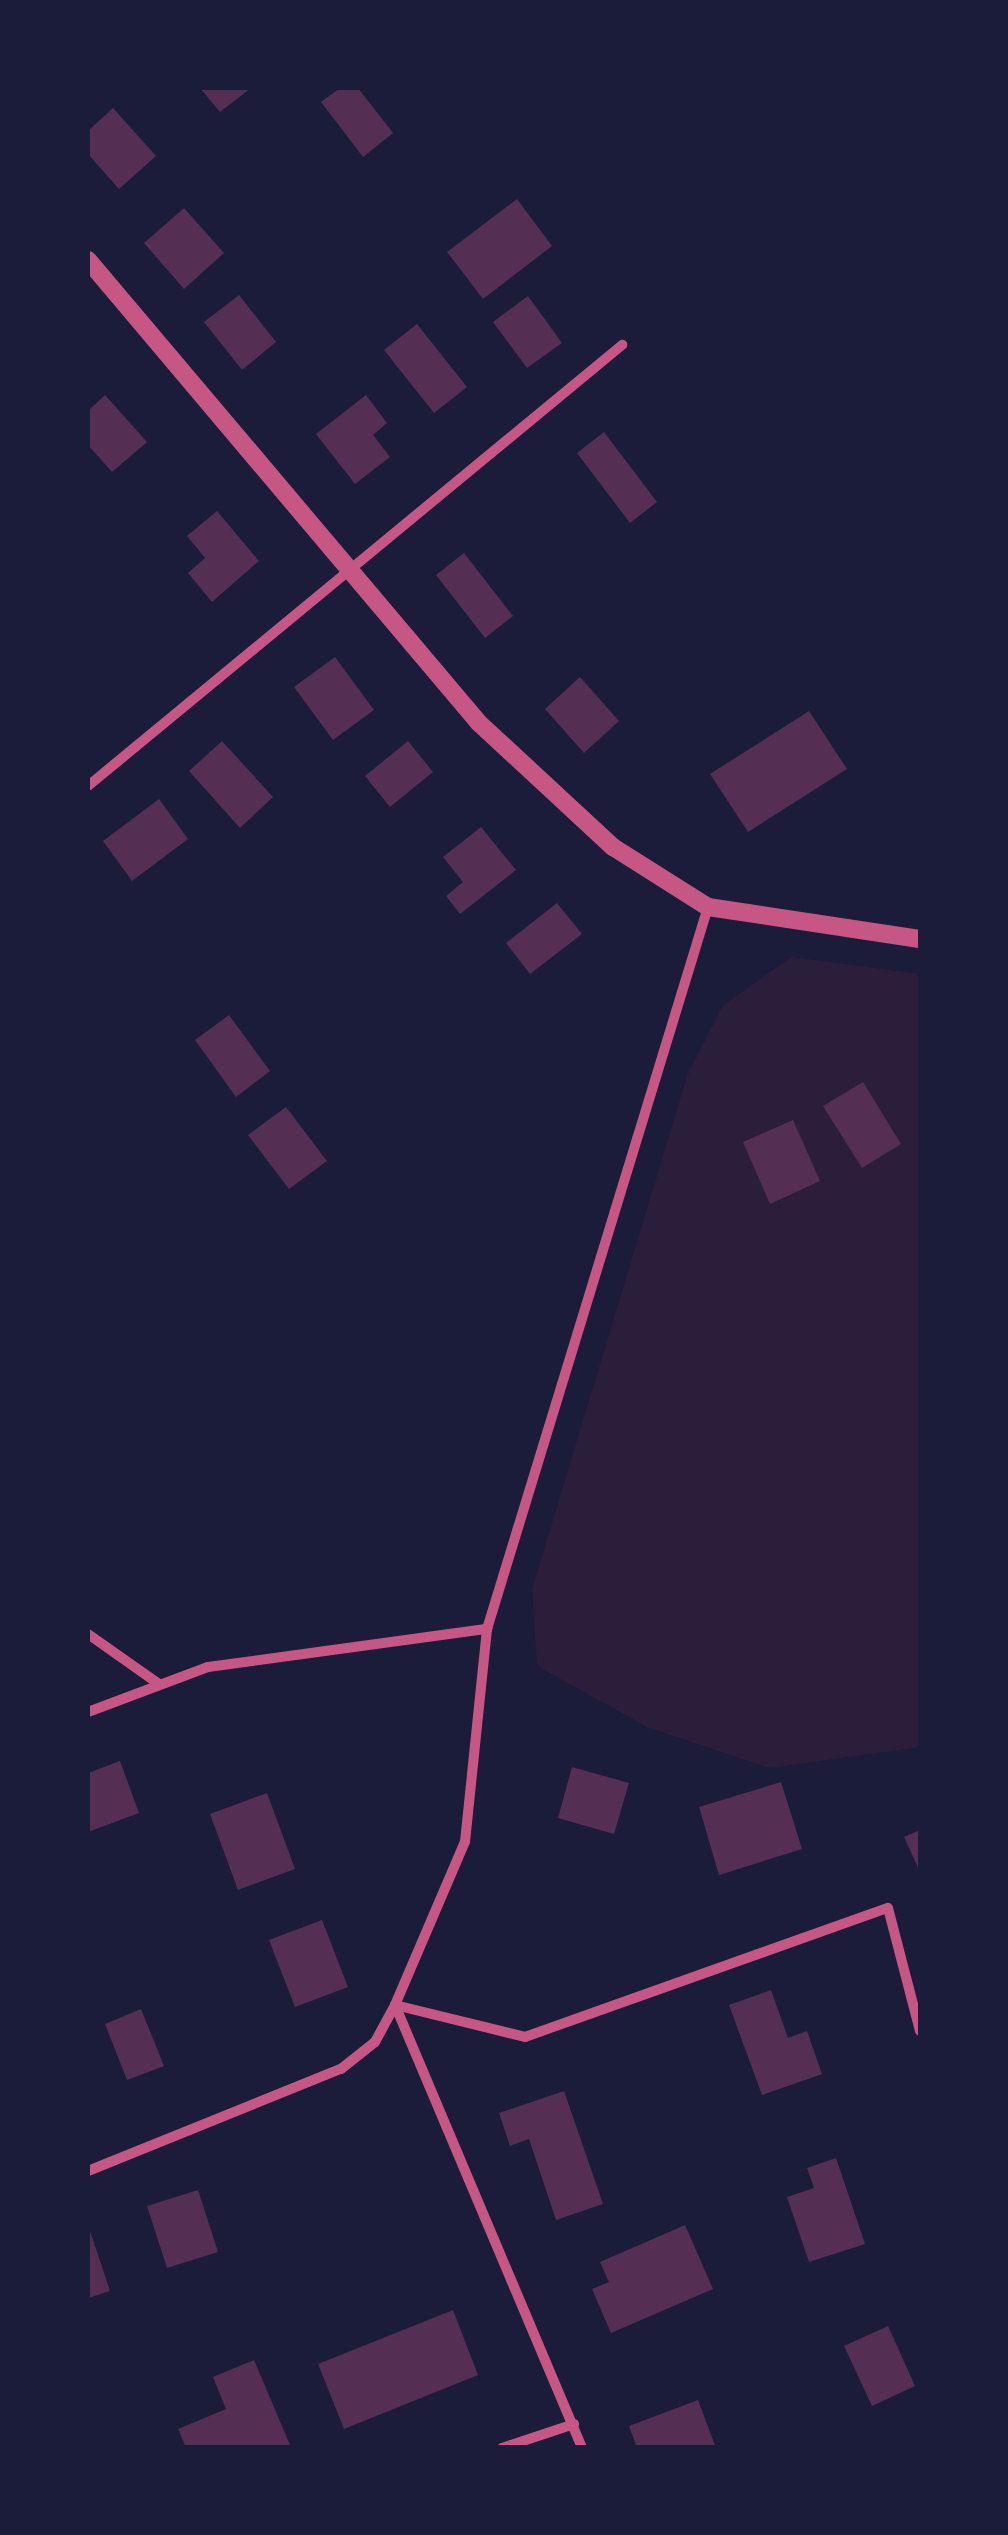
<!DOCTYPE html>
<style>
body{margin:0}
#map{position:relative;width:1008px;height:2535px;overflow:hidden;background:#1b1b3a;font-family:Roboto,sans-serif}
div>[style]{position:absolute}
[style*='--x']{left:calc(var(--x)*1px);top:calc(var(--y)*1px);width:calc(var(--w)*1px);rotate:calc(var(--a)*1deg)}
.green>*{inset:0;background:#2a1e3b}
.building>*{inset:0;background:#542f53}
.minor>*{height:10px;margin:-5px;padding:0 5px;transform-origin:5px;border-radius:5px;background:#c65784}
.tertiary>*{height:18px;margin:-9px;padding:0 9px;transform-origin:9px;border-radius:9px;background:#c65784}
span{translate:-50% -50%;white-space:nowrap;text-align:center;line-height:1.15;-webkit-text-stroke:8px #1b1b3a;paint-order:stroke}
.frame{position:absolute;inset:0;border:90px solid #1b1b3a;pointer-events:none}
</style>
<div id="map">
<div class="green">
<div style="clip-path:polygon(792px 957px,920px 974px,920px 1747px,770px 1768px,649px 1728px,537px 1666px,532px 1589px,687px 1076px,723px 1005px)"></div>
</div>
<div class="building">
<div style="clip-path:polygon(200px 88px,251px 88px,220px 112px)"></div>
<div style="clip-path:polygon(340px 88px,358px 88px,393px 133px,363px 157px,321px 102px)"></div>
<div style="clip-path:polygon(113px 108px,156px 156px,119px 189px,88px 154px,88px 131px)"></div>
<div style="clip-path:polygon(517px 199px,552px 246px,483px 299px,447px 252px)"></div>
<div style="clip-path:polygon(184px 208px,224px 253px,184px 289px,144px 243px)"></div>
<div style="clip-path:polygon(239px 295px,276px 342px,242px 370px,204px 322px)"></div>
<div style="clip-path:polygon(528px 296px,562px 343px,527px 368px,493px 322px)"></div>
<div style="clip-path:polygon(417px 324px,467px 387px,434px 413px,384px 350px)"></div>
<div style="clip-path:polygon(105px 395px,147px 442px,112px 472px,88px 445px,88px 411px)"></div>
<div style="clip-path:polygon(366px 395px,387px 423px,373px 435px,390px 457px,355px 484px,316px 434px)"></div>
<div style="clip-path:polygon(604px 432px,657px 502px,630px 523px,577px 453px)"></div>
<div style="clip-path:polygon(217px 511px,259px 561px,212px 602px,188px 573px,205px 558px,187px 536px)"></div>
<div style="clip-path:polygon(464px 553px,513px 616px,485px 638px,436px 575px)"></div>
<div style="clip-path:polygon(335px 657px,374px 710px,333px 740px,294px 687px)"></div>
<div style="clip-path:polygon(580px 677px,619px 721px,584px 753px,545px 709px)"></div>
<div style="clip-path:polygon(809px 711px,847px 769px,748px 832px,710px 774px)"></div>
<div style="clip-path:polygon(222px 741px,273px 797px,240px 828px,189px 771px)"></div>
<div style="clip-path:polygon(408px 741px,433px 772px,390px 807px,365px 776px)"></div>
<div style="clip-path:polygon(159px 799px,188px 839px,132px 881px,103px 841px)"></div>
<div style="clip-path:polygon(481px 827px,516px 870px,460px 914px,446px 896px,463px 882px,443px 857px)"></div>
<div style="clip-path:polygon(557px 903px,582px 934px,530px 974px,506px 943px)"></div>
<div style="clip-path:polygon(229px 1015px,270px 1071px,236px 1097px,195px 1040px)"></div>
<div style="clip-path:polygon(863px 1082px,901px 1144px,862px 1168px,823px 1106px)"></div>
<div style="clip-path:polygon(286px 1107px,327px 1161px,289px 1189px,248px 1135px)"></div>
<div style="clip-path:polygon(793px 1120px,820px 1181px,770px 1204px,743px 1142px)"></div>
<div style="clip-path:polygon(120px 1761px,139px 1813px,88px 1832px,88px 1773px)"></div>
<div style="clip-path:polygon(572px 1767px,629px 1783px,614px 1834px,558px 1818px)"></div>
<div style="clip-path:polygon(781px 1782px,802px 1849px,719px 1875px,699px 1807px)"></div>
<div style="clip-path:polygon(267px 1793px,295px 1869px,238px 1890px,210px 1814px)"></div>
<div style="clip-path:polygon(920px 1814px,920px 1872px,904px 1837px,920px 1830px)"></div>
<div style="clip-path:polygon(322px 1920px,348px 1987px,295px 2007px,269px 1940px)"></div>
<div style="clip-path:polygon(771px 1990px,788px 2038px,807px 2031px,822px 2074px,762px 2095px,729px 2005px)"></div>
<div style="clip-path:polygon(141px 2009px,164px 2066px,127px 2080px,105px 2024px)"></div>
<div style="clip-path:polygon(564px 2091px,603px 2204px,556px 2220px,529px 2139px,510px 2146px,499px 2113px)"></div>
<div style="clip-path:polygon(836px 2158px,865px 2244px,809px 2262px,787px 2197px,814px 2188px,807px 2168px)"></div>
<div style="clip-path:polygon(198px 2190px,218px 2252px,167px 2268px,147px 2206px)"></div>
<div style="clip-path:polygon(685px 2225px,713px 2289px,611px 2333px,592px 2289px,609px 2282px,600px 2262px)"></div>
<div style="clip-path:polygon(90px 2231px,110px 2291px,88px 2298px,88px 2232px)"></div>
<div style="clip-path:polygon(453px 2310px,478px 2375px,344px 2429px,318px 2364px)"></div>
<div style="clip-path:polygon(888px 2326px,915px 2386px,872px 2406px,844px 2346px)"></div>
<div style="clip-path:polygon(254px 2360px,290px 2445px,186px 2448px,178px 2429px,226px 2409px,213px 2377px)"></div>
<div style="clip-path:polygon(698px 2400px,716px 2448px,637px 2448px,629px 2426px)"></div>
</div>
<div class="minor">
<div style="--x:88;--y:786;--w:693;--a:-39.55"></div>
<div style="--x:88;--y:1634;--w:87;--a:35.2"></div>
<div style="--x:88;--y:1712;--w:128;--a:-20.6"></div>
<div style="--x:208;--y:1667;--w:282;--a:-7.8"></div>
<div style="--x:395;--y:2005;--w:134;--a:13.8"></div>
<div style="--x:525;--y:2037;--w:385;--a:-19.6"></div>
<div style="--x:888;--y:1908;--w:127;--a:75.4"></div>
<div style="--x:395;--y:2005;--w:481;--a:67.1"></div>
<div style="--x:88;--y:2171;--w:273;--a:-22"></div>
<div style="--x:341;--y:2069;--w:43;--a:-38.5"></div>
<div style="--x:375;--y:2042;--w:42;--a:-61.6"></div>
<div style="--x:395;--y:2005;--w:177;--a:-66.8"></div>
<div style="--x:465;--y:1842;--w:214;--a:-84.1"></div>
<div style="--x:487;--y:1629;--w:755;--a:-72.98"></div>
<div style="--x:502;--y:2448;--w:76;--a:-18.4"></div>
</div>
<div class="tertiary">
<div style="--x:88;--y:260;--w:606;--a:49.82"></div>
<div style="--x:479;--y:723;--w:183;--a:42.8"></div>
<div style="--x:613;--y:847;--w:112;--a:32.3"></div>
<div style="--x:708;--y:907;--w:214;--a:8.6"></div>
</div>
<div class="frame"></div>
</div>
